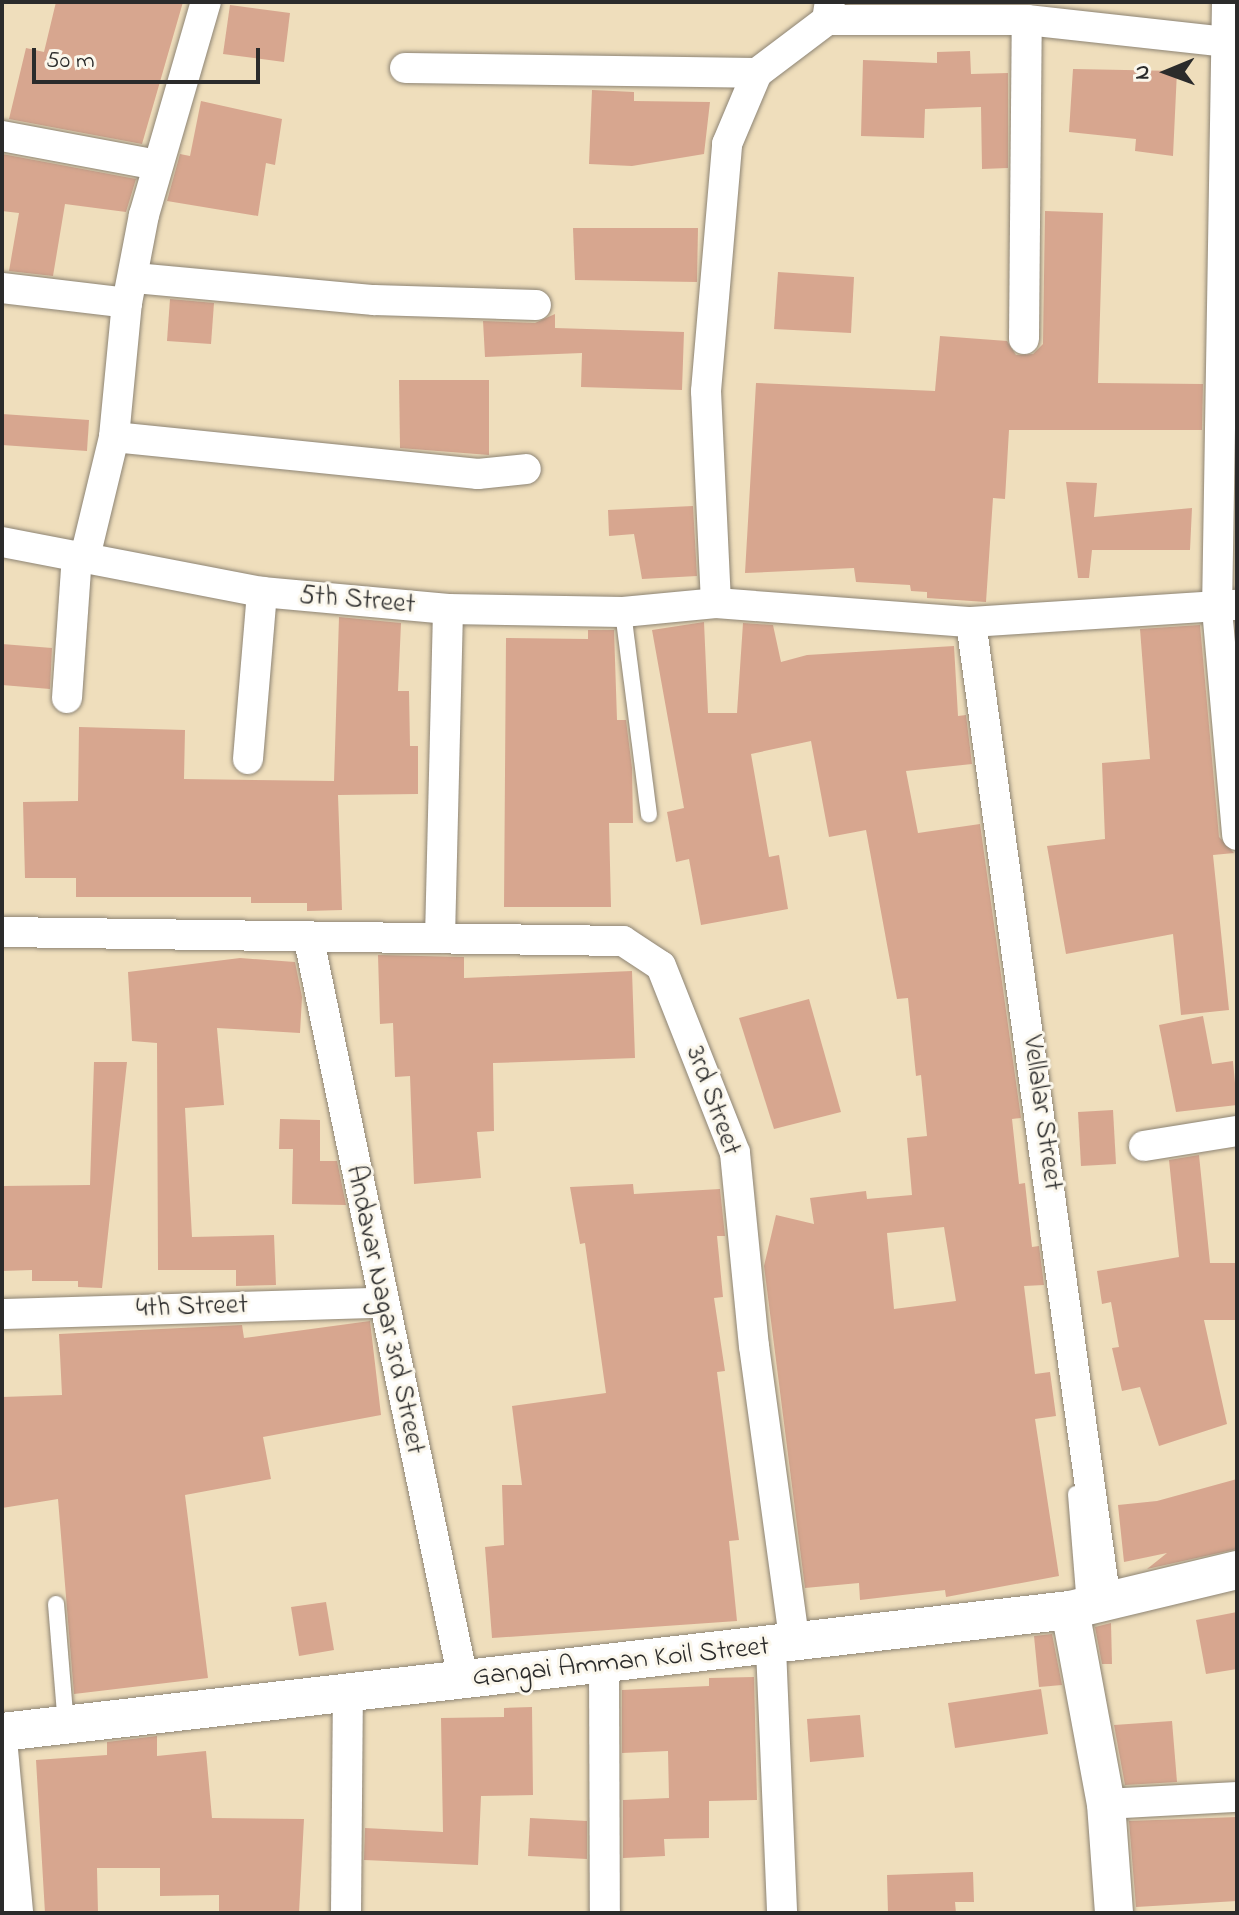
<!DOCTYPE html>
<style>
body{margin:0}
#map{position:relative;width:1239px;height:1915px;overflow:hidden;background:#efdebc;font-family:"Indie Flower",sans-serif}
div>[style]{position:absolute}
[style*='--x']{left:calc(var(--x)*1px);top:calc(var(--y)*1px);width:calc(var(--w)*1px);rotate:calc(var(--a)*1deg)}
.building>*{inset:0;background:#d7a68f}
.roads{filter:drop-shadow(0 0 2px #8d8474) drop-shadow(0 0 2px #8d8474)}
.service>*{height:16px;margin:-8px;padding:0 8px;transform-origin:8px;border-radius:8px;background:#fff}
.minor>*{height:30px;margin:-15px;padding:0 15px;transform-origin:15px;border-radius:15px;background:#fff}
.tertiary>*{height:38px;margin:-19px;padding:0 19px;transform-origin:19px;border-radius:19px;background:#fff}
span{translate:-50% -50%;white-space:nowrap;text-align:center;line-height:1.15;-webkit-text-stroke:6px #fbf7ec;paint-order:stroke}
.street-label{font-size:28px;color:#2b2b2b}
.frame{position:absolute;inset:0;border:4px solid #2b2b2b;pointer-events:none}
.north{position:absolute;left:1127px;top:32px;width:80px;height:80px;-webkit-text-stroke:6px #fbf7ec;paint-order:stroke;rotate:269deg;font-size:22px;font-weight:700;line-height:32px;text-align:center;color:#2b2b2b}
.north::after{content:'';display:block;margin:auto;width:28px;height:36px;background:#2b2b2b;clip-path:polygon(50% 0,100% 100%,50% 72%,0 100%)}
.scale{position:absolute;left:32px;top:48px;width:228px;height:36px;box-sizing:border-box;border:4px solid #2b2b2b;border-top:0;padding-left:10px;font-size:24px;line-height:28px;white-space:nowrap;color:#2b2b2b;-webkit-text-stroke:6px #fbf7ec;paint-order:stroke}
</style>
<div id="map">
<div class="building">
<div style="clip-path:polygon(56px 2px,183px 2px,142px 144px,9px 119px,26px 48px,44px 52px)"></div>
<div style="clip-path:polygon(230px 5px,290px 13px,284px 62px,223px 54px)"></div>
<div style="clip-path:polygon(970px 51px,971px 74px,1008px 73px,1008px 168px,982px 169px,981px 107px,925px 109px,924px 138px,861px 136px,863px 60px,937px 63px,937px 52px)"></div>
<div style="clip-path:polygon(1073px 69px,1177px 71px,1173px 156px,1135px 151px,1136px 139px,1069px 132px)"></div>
<div style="clip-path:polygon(592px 90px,634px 92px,634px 101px,710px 102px,704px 154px,632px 166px,589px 164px)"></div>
<div style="clip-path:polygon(201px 101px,282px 119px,275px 165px,266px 163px,258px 216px,167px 201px,180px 154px,190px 156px)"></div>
<div style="clip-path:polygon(2px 154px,136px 179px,126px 212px,65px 204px,53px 276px,9px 271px,19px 213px,2px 211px)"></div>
<div style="clip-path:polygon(1045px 211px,1103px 213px,1098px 383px,1203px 384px,1202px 430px,1009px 430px,1005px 499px,993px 498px,986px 602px,927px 598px,927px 592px,911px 591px,910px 585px,856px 582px,854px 568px,745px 573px,756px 383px,935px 391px,940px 336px,1007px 341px,1016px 355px,1033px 354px,1043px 344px)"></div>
<div style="clip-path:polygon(573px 228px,698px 228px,697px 282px,575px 280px)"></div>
<div style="clip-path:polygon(778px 272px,854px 277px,851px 333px,774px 329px)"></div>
<div style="clip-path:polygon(170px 299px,214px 303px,211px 344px,167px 341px)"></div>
<div style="clip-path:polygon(555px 314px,555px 328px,684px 332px,682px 390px,581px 387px,582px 353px,485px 357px,483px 321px,535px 323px)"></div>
<div style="clip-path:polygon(399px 380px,489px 380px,489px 455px,400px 448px)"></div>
<div style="clip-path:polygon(2px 414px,89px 420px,87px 451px,2px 445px)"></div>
<div style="clip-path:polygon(1066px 482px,1097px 483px,1094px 517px,1192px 508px,1190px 550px,1092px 550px,1089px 578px,1078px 578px)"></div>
<div style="clip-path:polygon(693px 506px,697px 576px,642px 579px,634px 534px,609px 536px,608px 510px)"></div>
<div style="clip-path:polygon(339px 617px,401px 623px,398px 691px,409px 691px,410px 746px,418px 746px,418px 794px,338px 795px,342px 910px,307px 911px,307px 903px,251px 903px,251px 897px,76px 897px,76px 878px,25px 878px,23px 802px,78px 801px,79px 727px,185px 730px,184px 779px,334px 781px)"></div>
<div style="clip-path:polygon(evenodd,704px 622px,708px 713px,737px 713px,743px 623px,773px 625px,781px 662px,807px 655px,954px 646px,958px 716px,966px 715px,972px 764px,906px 771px,918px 833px,980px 824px,1021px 1118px,1012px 1119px,1019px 1184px,1025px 1183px,1032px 1247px,1039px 1246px,1044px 1285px,1024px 1286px,1035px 1374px,1050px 1372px,1056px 1416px,1035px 1419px,1059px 1576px,946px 1597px,945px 1590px,860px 1600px,859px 1583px,805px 1588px,764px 1266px,776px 1215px,814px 1224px,810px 1198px,866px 1191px,867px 1199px,912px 1195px,907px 1138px,927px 1136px,921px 1075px,916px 1076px,908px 998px,897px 999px,866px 830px,829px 837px,811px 741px,751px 754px,769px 857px,779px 855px,788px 909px,701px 925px,689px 859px,676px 862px,667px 812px,684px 808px,652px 630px,704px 622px,944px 1227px,956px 1301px,894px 1309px,887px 1233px,944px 1227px)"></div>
<div style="clip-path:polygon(1200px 625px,1219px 837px,1234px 853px,1213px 855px,1229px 1010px,1181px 1015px,1173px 934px,1066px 954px,1047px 846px,1105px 839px,1102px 763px,1150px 759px,1140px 629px)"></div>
<div style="clip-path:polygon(588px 630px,614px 630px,617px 720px,626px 720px,632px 768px,633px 823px,609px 823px,611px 907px,504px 907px,506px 638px,588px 639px)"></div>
<div style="clip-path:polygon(2px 644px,52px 648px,50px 689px,2px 685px)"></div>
<div style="clip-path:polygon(378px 955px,464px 957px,464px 978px,632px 971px,635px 1058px,493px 1063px,494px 1131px,477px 1132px,481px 1178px,414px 1184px,410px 1076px,395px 1077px,393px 1023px,380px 1024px)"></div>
<div style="clip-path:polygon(240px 958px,295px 962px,302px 997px,300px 1033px,217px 1028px,224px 1105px,185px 1108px,192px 1237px,274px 1235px,276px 1285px,236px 1286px,236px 1270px,158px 1270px,157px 1043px,132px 1041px,128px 972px)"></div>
<div style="clip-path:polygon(809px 999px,841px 1112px,774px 1129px,739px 1018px)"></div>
<div style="clip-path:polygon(1203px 1016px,1212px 1064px,1233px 1061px,1237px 1105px,1176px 1112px,1159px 1025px)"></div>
<div style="clip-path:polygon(94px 1062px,127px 1062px,102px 1288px,78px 1287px,78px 1281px,32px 1281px,32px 1270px,2px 1271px,2px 1186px,90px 1185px)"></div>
<div style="clip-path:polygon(1113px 1110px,1116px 1164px,1081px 1166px,1078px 1112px)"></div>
<div style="clip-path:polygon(280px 1119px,320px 1120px,320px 1161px,337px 1161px,346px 1205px,292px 1204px,293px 1149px,279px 1149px)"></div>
<div style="clip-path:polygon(1199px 1155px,1210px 1263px,1237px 1263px,1237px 1320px,1204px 1320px,1227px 1424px,1159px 1446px,1140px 1387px,1122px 1391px,1112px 1348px,1119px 1347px,1111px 1302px,1102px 1304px,1097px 1271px,1179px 1257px,1169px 1160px)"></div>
<div style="clip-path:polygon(633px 1184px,634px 1194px,720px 1189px,725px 1236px,717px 1236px,723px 1297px,714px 1298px,725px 1371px,717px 1372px,739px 1540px,729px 1541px,737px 1621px,492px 1638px,485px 1547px,504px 1545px,502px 1485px,522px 1485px,512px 1406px,606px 1393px,585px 1243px,580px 1244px,570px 1187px)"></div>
<div style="clip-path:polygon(370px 1321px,381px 1415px,263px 1437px,271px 1479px,185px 1495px,208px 1678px,74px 1694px,58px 1499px,2px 1508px,2px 1397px,62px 1395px,59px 1334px,242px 1325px,244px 1338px)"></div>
<div style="clip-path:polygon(1237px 1479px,1237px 1549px,1147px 1569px,1167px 1553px,1124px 1562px,1118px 1505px,1157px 1501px)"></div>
<div style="clip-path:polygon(326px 1602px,334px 1650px,299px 1656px,291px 1607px)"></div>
<div style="clip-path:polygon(1237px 1612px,1237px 1669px,1206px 1674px,1196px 1620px)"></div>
<div style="clip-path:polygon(1111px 1623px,1112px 1664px,1102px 1664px,1095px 1627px)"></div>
<div style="clip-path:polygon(1052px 1634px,1062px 1685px,1039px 1687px,1034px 1636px)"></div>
<div style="clip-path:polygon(754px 1677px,757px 1800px,709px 1801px,709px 1838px,664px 1839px,665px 1856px,623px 1858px,623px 1800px,669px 1798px,668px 1751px,622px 1753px,622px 1690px,709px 1686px,709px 1678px)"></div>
<div style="clip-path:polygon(1041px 1689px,1048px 1734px,955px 1748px,948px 1703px)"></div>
<div style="clip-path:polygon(532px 1707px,533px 1795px,481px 1796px,478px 1865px,364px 1860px,365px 1828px,443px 1832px,441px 1718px,504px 1717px,504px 1708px)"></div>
<div style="clip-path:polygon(860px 1715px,864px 1757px,810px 1762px,807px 1719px)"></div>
<div style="clip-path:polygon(1172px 1721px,1177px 1782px,1125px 1785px,1114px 1725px)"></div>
<div style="clip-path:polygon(157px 1736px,157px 1756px,206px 1751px,212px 1818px,304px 1819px,299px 1913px,219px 1913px,219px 1895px,160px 1896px,160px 1868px,97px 1868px,98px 1913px,45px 1913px,36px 1760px,107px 1755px,107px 1742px)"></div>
<div style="clip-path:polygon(1237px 1817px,1237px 1901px,1136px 1907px,1129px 1821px)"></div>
<div style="clip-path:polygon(530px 1818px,587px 1821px,587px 1859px,528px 1856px)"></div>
<div style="clip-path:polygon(973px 1872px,974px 1902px,955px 1902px,956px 1913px,888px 1913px,887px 1875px)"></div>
</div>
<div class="roads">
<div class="service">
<div style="--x:623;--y:612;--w:204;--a:82.7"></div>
<div style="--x:1076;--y:1494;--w:112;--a:85.4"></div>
<div style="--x:56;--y:1604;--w:122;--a:85.3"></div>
</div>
<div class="minor">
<div style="--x:1227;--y:2;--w:607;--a:90.94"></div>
<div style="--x:1217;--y:609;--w:227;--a:84.9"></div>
<div style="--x:827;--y:20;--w:200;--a:0"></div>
<div style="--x:1027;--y:20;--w:211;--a:6.3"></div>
<div style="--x:405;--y:68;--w:352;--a:0.8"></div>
<div style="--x:2;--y:136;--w:158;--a:10.6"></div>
<div style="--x:135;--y:278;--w:240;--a:5.3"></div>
<div style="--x:374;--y:300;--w:162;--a:1.8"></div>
<div style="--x:2;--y:288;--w:126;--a:6.8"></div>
<div style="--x:1024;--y:339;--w:319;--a:-89.5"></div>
<div style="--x:114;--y:437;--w:366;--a:5.8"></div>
<div style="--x:478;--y:474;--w:48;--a:-5.9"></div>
<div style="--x:2;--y:542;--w:265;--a:10.9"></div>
<div style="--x:262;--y:592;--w:187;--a:5.2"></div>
<div style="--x:448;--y:609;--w:175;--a:1"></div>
<div style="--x:623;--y:612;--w:93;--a:-5.5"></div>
<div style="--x:716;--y:603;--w:256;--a:4.3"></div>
<div style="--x:971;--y:622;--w:267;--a:-3.7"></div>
<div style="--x:85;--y:557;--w:123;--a:-76.4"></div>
<div style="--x:114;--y:437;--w:135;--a:-84.5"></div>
<div style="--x:127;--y:303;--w:90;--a:-79.1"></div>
<div style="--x:144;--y:215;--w:222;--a:-73.8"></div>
<div style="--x:716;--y:603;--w:212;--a:-92.7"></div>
<div style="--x:706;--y:391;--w:248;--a:-85.1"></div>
<div style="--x:727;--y:144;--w:77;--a:-67.1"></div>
<div style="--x:757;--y:73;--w:88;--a:-37.1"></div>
<div style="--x:827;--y:20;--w:18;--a:-81"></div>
<div style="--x:971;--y:622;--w:990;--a:82.16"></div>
<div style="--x:67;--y:698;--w:143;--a:-86"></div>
<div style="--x:248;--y:759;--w:168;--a:-85.2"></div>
<div style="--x:2;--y:932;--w:621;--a:0.83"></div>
<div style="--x:623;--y:941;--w:45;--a:33.3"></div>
<div style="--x:661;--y:966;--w:201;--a:68.4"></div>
<div style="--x:735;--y:1153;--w:194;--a:84.4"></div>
<div style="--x:754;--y:1346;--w:302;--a:82.2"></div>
<div style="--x:440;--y:938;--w:329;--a:-88.6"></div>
<div style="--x:309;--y:940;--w:755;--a:78.23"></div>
<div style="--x:1144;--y:1146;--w:94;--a:-9.2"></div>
<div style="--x:2;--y:1314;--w:380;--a:-1.7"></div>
<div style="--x:771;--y:1648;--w:265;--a:87.6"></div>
<div style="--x:604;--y:1662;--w:251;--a:89.8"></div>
<div style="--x:2;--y:1739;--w:175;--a:84.7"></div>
<div style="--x:1106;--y:1804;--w:131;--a:-3.1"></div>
<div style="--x:346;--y:1913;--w:224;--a:-89.5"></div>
</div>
<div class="tertiary">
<div style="--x:1070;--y:1610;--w:197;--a:79.5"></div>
<div style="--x:1106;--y:1804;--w:109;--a:85.8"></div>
<div style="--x:2;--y:1732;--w:1075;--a:-6.52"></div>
<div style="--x:1070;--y:1610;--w:172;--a:-13.5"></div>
</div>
</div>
<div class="street-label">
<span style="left:357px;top:601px;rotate:5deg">5th Street</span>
<span style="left:712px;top:1101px;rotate:70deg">3rd Street</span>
<span style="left:1041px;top:1113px;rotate:82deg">Vellalar Street</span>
<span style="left:192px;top:1308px;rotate:-2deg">4th Street</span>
<span style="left:384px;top:1310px;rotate:78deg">Andavar Nagar 3rd Street</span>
<span style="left:621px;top:1663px;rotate:-6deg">Gangai Amman Koil Street</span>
</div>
<div class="frame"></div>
<div class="north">N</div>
<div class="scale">50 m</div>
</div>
